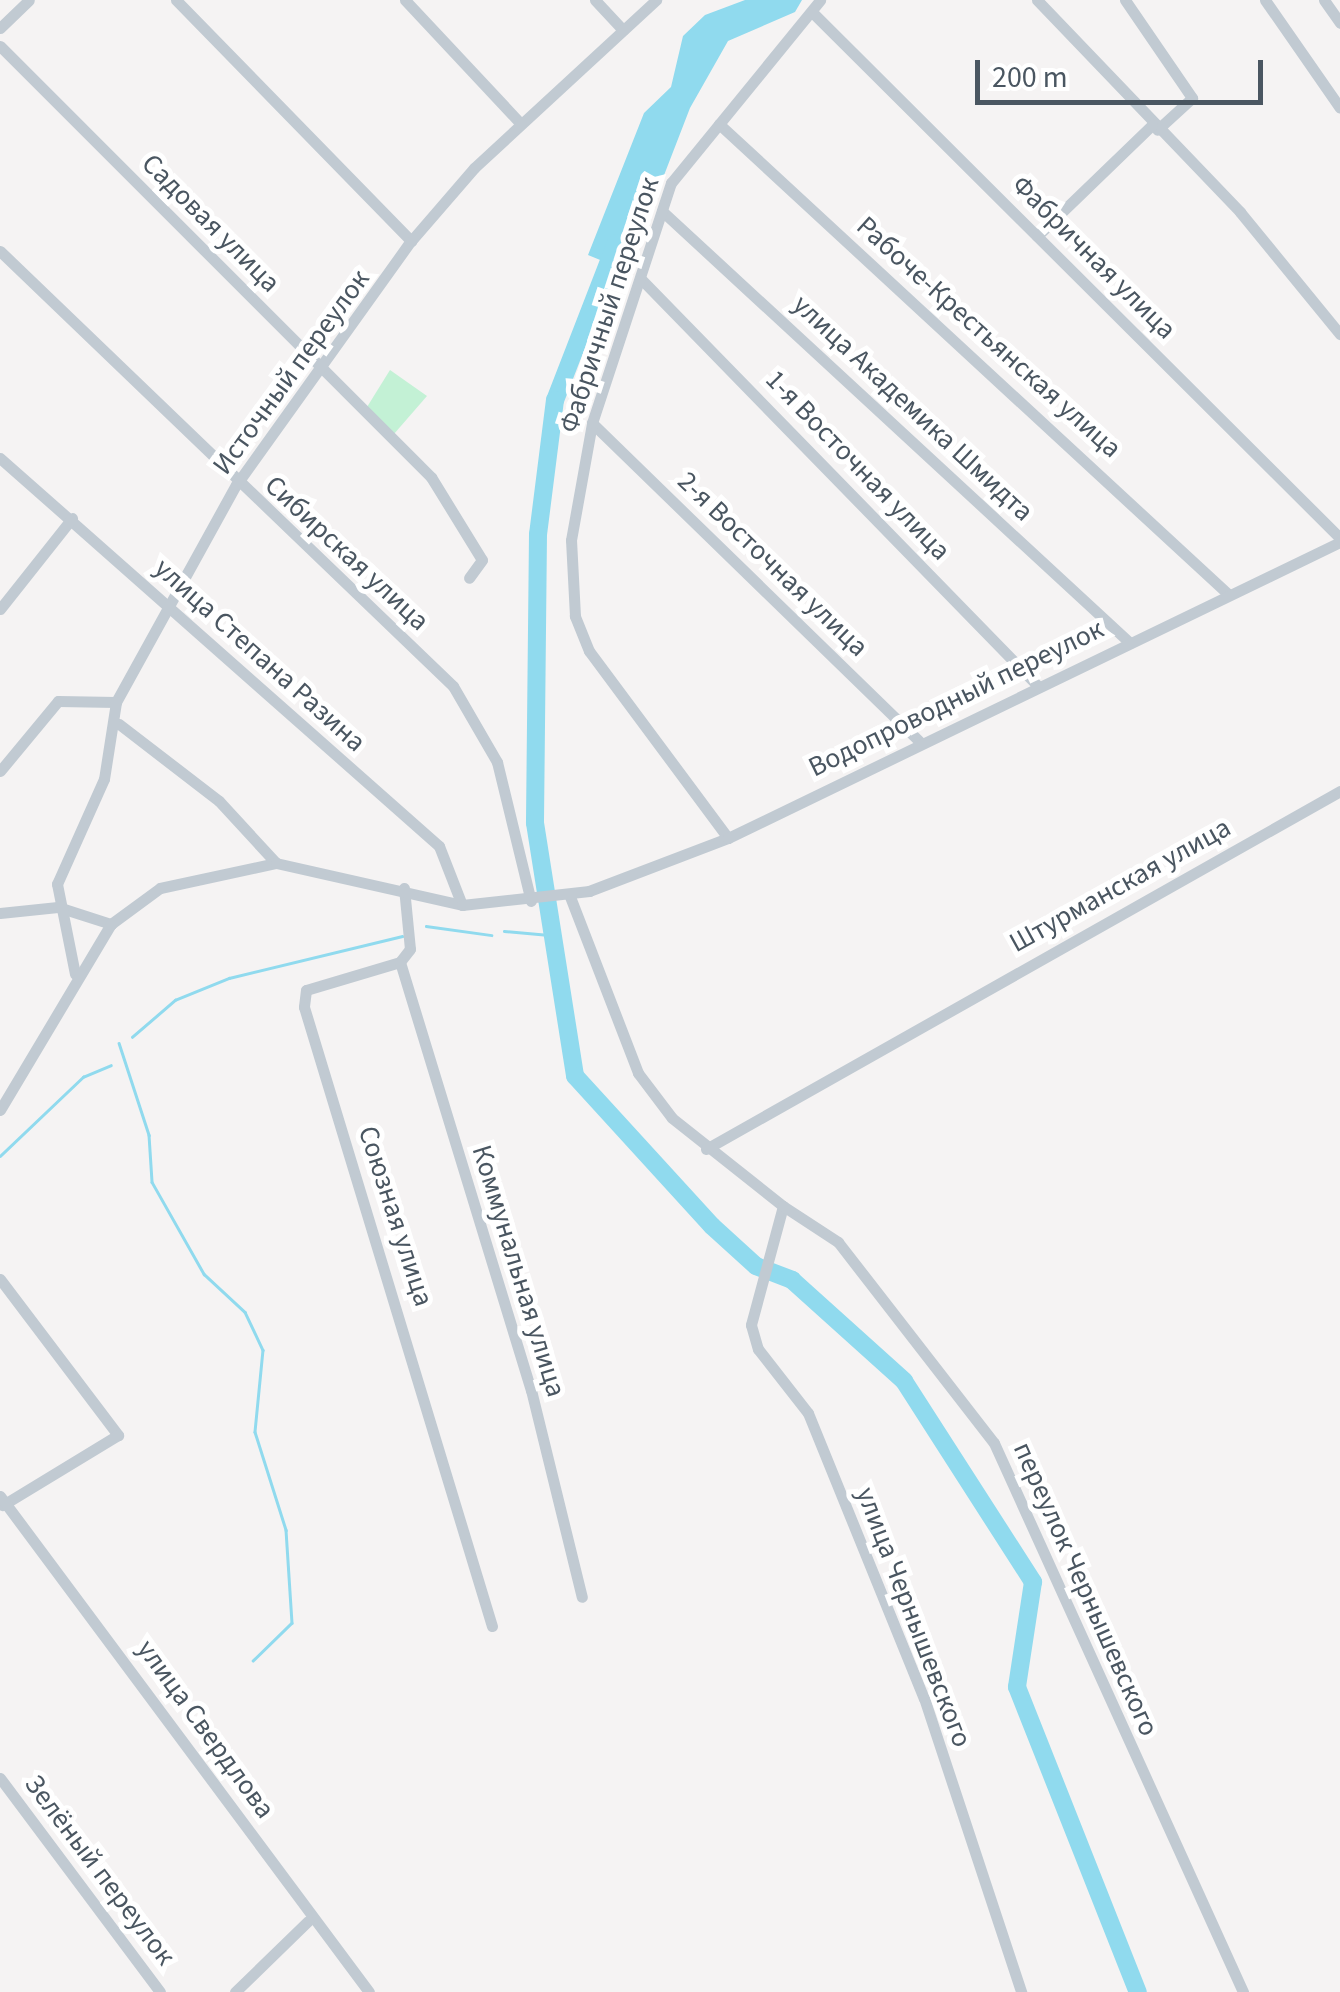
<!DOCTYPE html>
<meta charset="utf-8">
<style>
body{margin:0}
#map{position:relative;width:1340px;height:1992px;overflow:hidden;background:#f5f3f3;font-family:"Source Sans 3",sans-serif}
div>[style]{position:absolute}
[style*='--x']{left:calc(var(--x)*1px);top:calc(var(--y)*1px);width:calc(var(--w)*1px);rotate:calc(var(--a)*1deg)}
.green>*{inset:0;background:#c3f1d5}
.water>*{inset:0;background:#90daee}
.stream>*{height:2.5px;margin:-1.25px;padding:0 1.25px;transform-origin:1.25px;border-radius:1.25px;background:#90daee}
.river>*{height:18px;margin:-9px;padding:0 9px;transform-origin:9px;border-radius:9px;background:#90daee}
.street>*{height:11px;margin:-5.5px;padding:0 5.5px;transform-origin:5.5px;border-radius:5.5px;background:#c1cad2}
span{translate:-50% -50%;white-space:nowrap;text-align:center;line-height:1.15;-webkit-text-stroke:10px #fff;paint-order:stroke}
.street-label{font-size:28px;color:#4a5661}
.scale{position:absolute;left:975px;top:60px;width:288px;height:45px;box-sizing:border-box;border:5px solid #4a5661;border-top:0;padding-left:12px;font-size:30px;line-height:35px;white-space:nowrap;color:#4a5661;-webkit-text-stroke:8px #fff;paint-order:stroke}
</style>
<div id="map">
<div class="green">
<div style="clip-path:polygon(390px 370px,427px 396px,394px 434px,367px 407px)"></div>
</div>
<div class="water">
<div style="clip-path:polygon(745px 0,802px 0,795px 12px,728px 41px,690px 108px,627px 271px,588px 255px,644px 113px,671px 87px,683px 36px,705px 15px)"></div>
</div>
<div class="stream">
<div style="--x:426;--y:926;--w:66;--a:7.9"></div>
<div style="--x:504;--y:931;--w:45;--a:5.1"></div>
<div style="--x:132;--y:1037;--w:57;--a:-40.7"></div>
<div style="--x:175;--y:1000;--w:58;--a:-22.2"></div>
<div style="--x:229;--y:978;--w:178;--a:-13.6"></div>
<div style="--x:119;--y:1043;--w:97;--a:71.9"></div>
<div style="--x:149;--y:1135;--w:47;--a:86.3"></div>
<div style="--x:152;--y:1182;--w:106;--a:60.5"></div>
<div style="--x:204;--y:1274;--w:56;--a:42.8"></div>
<div style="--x:245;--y:1312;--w:42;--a:64.7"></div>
<div style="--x:263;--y:1350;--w:82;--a:95.6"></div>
<div style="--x:255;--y:1432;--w:103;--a:72.4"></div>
<div style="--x:286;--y:1530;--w:93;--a:86.3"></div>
<div style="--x:292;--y:1623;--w:54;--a:135.7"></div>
<div style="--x:0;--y:1156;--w:115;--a:-43.6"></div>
<div style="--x:83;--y:1077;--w:30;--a:-23"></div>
</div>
<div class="river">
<div style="--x:616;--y:243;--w:168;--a:111.2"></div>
<div style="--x:555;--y:400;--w:135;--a:97.2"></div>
<div style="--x:538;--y:534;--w:289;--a:90.6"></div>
<div style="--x:535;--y:823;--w:256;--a:81"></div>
<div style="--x:575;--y:1076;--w:203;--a:47.6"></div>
<div style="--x:712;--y:1226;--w:59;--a:42.3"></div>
<div style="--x:756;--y:1266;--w:39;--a:21"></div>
<div style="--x:792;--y:1280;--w:151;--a:42"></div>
<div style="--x:904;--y:1381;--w:239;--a:57.3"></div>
<div style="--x:1033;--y:1582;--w:106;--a:98.7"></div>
<div style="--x:1017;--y:1687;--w:328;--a:68.4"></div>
</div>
<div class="street">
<div style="--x:176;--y:0;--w:337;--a:45.7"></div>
<div style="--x:405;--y:0;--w:168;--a:46.9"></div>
<div style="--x:595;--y:0;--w:41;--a:47"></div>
<div style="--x:1037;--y:0;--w:294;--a:46.2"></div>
<div style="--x:1240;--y:212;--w:158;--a:50.7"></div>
<div style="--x:1125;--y:0;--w:119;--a:55.6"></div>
<div style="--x:1192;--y:98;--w:47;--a:137.6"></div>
<div style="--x:1265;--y:0;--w:131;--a:55.2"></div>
<div style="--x:1324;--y:0;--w:28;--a:55"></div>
<div style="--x:812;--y:12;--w:745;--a:44.89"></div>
<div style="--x:0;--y:28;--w:40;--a:-44"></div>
<div style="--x:0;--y:46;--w:610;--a:45"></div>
<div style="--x:431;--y:477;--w:97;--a:58.4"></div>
<div style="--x:482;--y:560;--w:22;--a:126"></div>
<div style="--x:719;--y:124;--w:694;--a:42.72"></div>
<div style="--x:662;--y:211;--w:637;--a:42.71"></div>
<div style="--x:1037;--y:236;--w:160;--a:-44"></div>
<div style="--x:0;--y:251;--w:628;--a:43.84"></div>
<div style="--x:453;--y:686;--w:88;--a:59.9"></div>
<div style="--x:497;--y:762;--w:143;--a:76.3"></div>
<div style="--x:642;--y:280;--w:566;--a:45.72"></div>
<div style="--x:592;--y:423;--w:456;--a:44.2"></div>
<div style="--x:0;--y:458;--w:586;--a:41.47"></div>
<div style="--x:439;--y:846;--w:63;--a:68.7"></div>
<div style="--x:0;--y:609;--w:116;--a:-51.6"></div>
<div style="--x:119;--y:724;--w:126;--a:37.6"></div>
<div style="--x:219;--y:801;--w:84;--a:47.4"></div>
<div style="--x:0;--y:771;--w:91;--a:-50.4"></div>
<div style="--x:58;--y:701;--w:58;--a:1"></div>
<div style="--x:116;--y:702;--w:248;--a:-61.1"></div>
<div style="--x:236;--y:485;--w:300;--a:-54.4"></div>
<div style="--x:411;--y:241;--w:96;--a:-49.2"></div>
<div style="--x:474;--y:168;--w:248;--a:-42.7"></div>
<div style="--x:728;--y:838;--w:233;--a:-126.6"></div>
<div style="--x:589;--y:651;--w:38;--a:-112"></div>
<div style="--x:575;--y:616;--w:76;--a:-93"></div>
<div style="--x:571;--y:540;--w:119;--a:-79.8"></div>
<div style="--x:592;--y:423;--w:253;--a:-71.8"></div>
<div style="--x:671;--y:183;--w:236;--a:-50.8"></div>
<div style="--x:404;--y:888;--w:61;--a:84.4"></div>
<div style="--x:410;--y:949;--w:16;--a:128"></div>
<div style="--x:400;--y:962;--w:98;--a:163.4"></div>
<div style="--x:306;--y:990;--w:17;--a:97"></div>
<div style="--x:304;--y:1007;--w:647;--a:73.11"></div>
<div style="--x:569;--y:894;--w:192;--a:68.9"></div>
<div style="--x:638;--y:1073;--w:56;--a:52.9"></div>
<div style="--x:672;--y:1118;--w:142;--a:38.4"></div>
<div style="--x:783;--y:1206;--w:123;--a:105.1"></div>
<div style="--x:751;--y:1325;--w:25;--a:74"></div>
<div style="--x:758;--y:1349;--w:81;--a:52"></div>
<div style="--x:808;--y:1413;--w:308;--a:67.9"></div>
<div style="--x:924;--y:1698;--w:310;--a:71.7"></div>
<div style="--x:0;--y:913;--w:58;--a:-5.9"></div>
<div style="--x:58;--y:907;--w:56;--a:17.8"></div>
<div style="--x:400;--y:962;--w:448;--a:73"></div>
<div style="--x:531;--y:1390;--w:213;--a:76.2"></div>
<div style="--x:75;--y:974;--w:92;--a:-101.3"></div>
<div style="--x:57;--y:884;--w:115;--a:-65.9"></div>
<div style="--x:104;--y:779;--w:78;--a:-81.1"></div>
<div style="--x:0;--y:1110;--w:217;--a:-59.2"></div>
<div style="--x:111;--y:924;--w:61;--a:-36.3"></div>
<div style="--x:160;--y:888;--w:119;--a:-12.2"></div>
<div style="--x:276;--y:863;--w:191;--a:12.7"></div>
<div style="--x:462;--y:905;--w:128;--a:-6.3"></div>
<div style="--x:589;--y:891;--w:149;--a:-20.9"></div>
<div style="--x:728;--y:838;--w:680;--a:-25.81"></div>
<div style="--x:706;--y:1149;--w:728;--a:-29.45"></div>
<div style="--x:783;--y:1206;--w:66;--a:33.2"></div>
<div style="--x:838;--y:1242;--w:254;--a:52.2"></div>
<div style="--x:994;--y:1443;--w:603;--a:65.6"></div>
<div style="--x:0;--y:1279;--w:196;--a:52.9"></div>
<div style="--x:118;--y:1435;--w:135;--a:148.7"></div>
<div style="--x:0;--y:1496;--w:618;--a:53.35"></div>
<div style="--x:0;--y:1778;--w:267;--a:53.2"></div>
<div style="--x:235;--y:1992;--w:102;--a:-44.2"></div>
</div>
<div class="street-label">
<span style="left:211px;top:223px;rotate:45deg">Садовая улица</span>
<span style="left:1094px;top:257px;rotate:45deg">Фабричная улица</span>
<span style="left:609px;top:305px;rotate:-72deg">Фабричный переулок</span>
<span style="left:989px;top:337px;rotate:42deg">Рабоче-Крестьянская улица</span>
<span style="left:291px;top:372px;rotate:-54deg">Источный переулок</span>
<span style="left:913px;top:408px;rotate:43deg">улица Академика Шмидта</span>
<span style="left:858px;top:465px;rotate:46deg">1-я Восточная улица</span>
<span style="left:347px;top:553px;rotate:43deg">Сибирская улица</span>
<span style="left:773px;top:564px;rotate:44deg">2-я Восточная улица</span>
<span style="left:260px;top:655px;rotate:42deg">улица Степана Разина</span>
<span style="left:956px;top:698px;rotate:-26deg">Водопроводный переулок</span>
<span style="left:1120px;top:885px;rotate:-29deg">Штурманская улица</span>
<span style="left:396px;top:1216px;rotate:72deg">Союзная улица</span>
<span style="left:519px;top:1271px;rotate:73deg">Коммунальная улица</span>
<span style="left:1086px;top:1589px;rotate:66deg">переулок Чернышевского</span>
<span style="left:914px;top:1617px;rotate:69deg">улица Чернышевского</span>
<span style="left:206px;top:1729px;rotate:54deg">улица Свердлова</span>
<span style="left:100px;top:1870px;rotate:53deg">Зелёный переулок</span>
</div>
<div class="scale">200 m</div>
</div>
